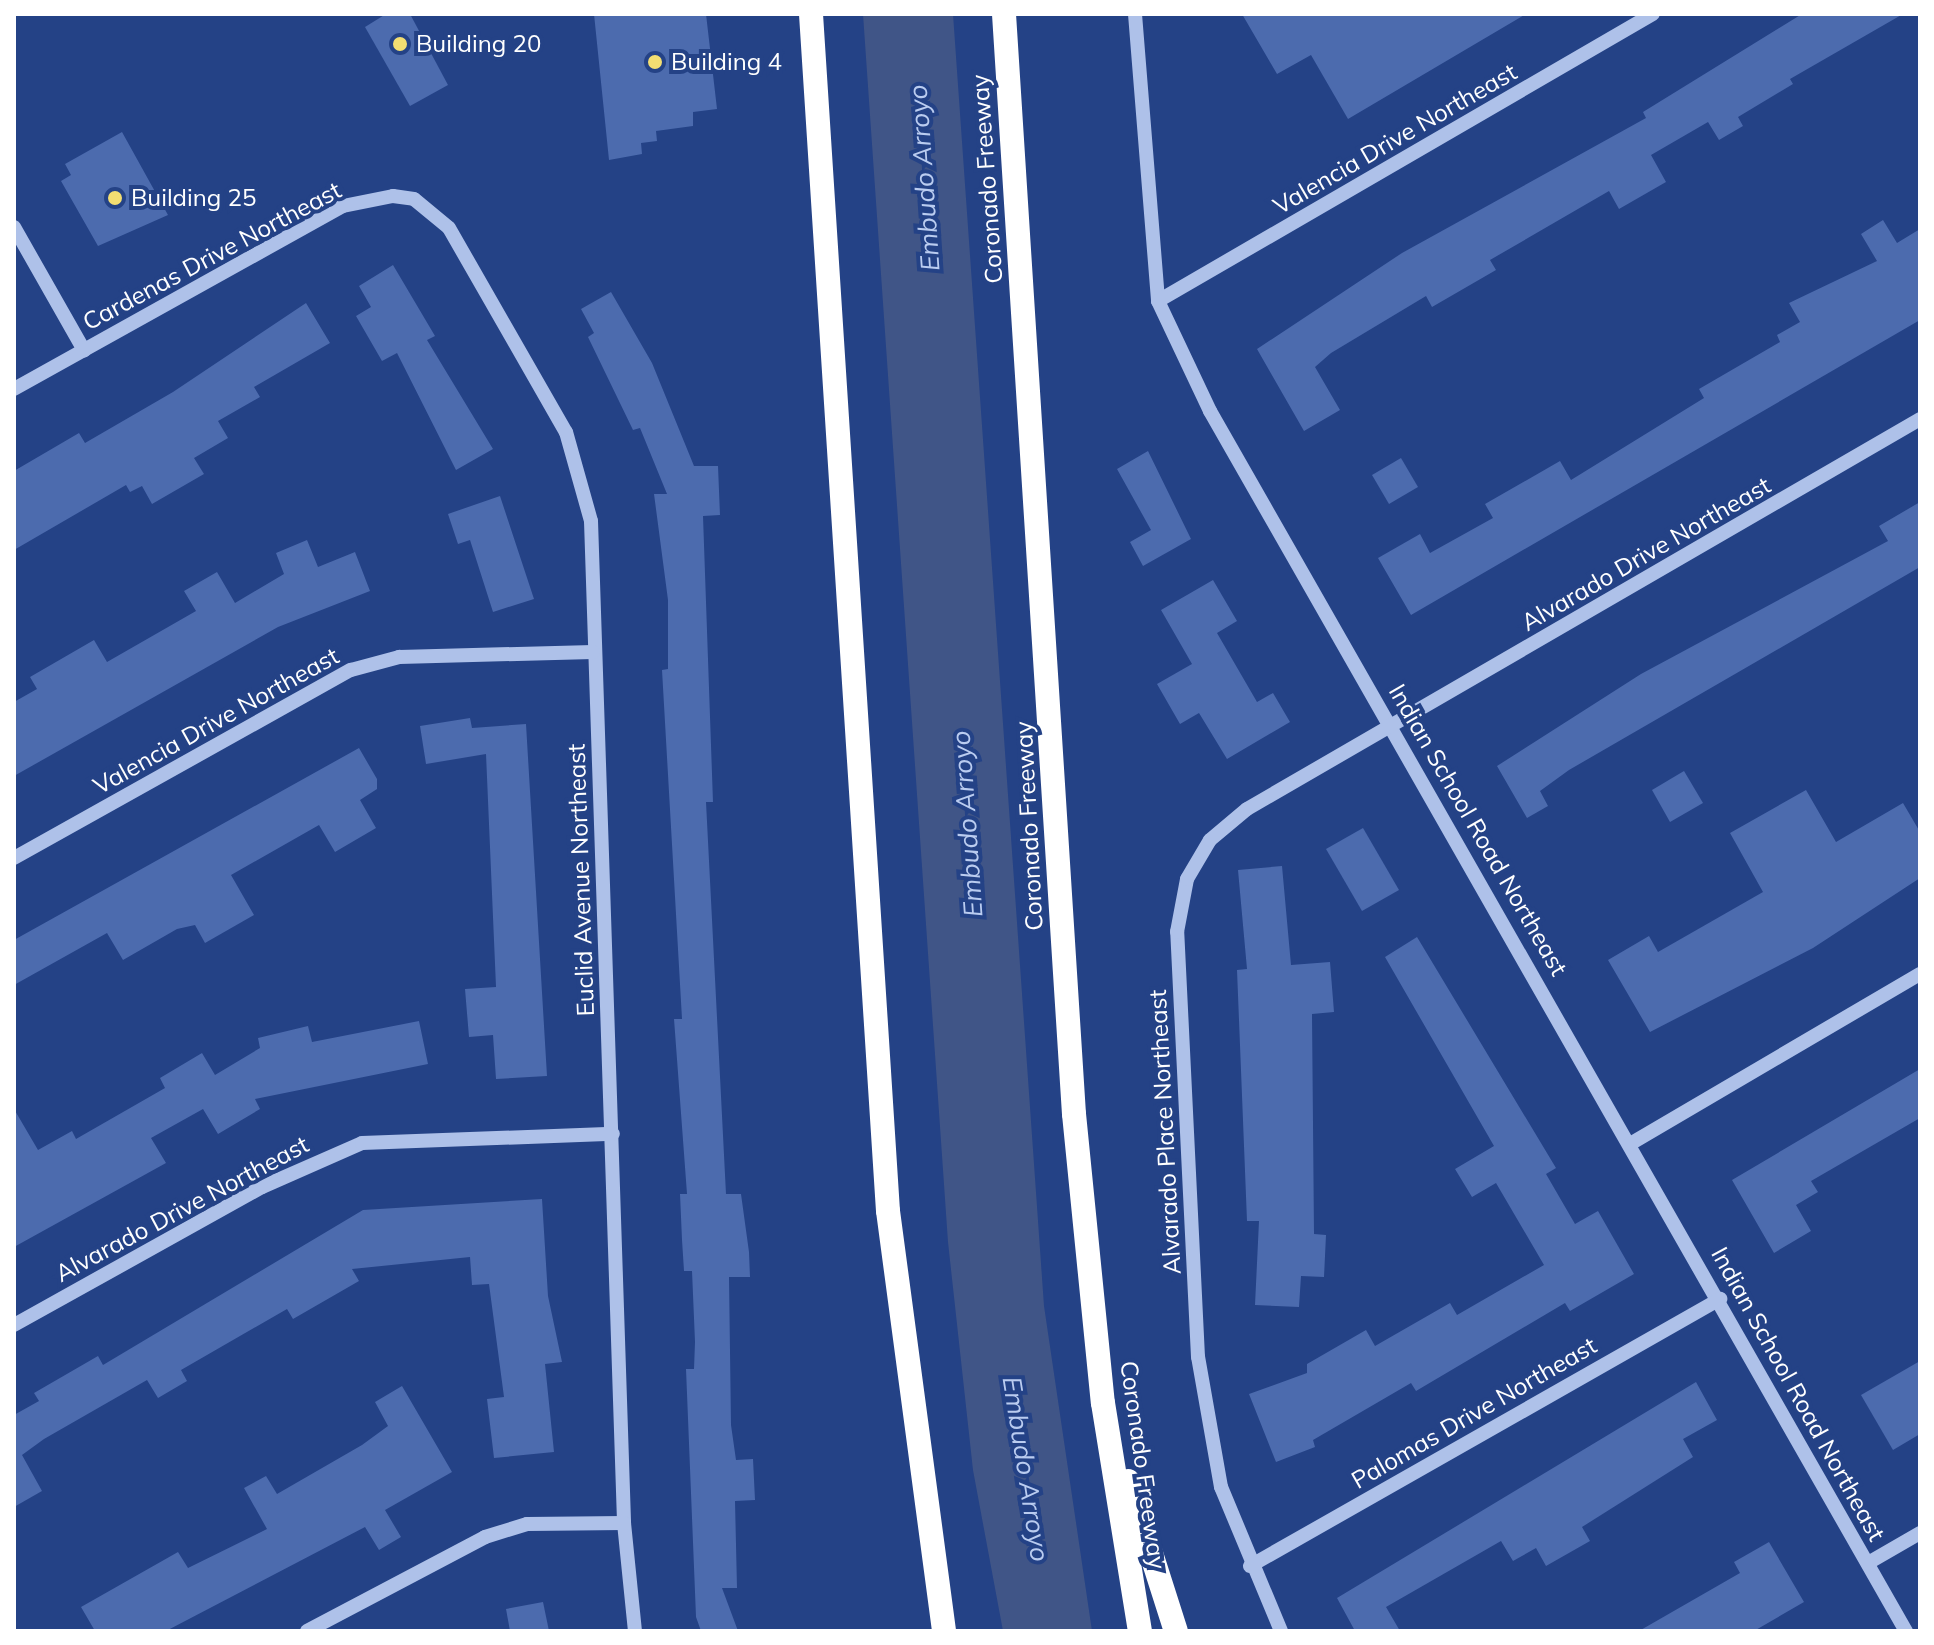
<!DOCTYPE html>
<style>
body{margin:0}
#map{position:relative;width:1934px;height:1645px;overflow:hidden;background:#244286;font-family:Mulish,sans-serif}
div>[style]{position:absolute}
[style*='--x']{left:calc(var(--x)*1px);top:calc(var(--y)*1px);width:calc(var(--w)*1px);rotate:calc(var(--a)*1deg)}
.water>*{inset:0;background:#405587}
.building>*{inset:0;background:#4c6bae}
.minor>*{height:14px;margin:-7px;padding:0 7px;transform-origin:7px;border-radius:7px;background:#aec1e9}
.highway>*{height:24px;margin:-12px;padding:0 12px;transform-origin:12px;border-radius:12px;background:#fff}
.dots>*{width:22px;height:22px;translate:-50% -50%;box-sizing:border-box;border:4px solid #244286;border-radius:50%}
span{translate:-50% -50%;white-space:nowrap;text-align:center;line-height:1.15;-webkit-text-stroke:8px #244286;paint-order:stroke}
.poi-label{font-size:24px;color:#fff}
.left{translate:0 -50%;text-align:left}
.street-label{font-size:24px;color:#fff}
.water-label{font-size:26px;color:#baccf0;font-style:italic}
.frame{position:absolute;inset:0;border:16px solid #fff;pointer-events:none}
</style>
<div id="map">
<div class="water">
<div style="clip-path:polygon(863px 14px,953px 14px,1044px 1306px,1092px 1631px,1003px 1631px,973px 1470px,948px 1242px)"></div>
</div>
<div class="building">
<div style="clip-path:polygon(386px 14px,410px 14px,448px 85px,410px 106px,365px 27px)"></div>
<div style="clip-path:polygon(594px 14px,706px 14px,717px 109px,693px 112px,693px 126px,656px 131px,657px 141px,641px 143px,642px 154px,609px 160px)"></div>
<div style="clip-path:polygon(1242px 14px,1526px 14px,1348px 119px,1311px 55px,1277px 74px)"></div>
<div style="clip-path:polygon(1802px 14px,1903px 14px,1790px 79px,1793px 84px,1738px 117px,1743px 126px,1719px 140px,1708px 122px,1651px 155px,1666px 182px,1619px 209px,1609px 191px,1490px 260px,1496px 270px,1432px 307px,1426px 296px,1331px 353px,1315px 367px,1340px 410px,1304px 431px,1257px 349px,1402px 253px,1646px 118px,1643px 112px)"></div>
<div style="clip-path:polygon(122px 132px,168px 215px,98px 246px,61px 181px,71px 175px,65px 164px)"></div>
<div style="clip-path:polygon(1883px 220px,1897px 243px,1920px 229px,1920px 320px,1411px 615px,1378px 558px,1420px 534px,1430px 553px,1493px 518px,1485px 504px,1560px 461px,1571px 480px,1704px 398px,1699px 389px,1780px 342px,1777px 335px,1800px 322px,1789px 303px,1877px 261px,1861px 234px)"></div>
<div style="clip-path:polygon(393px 265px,435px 336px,427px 340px,493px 449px,456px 470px,397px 353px,382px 361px,356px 316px,371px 307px,359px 286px)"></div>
<div style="clip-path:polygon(611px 292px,652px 363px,694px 466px,718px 466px,720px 515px,703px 516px,713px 802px,706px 802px,726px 1194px,741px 1194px,749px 1252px,750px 1277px,729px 1277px,731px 1425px,736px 1460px,753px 1459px,755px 1500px,735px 1501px,737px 1588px,722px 1588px,738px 1631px,701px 1631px,696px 1617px,686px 1369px,694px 1369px,695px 1342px,692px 1271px,684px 1271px,682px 1240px,680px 1194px,687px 1194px,674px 1019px,682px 1019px,662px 670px,668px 669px,668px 600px,654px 494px,667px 494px,640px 428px,633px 430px,588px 337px,594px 333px,581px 309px)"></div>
<div style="clip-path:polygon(306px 303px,330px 343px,254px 387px,260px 397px,218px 421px,228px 438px,194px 458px,204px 474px,152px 504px,142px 486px,130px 492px,126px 485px,14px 550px,14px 471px,79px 433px,85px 443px,173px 392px)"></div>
<div style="clip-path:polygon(1148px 451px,1191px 539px,1143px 566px,1130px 542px,1151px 530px,1117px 469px)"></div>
<div style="clip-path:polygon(1401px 458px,1418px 487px,1389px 504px,1372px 475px)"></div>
<div style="clip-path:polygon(500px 496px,534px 599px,493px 612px,470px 540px,458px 544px,448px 514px)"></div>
<div style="clip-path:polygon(1920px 502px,1920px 567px,1569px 770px,1540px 791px,1548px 806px,1527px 818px,1497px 766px,1641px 674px,1888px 541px,1879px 526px)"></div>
<div style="clip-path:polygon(307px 540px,318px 567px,355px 552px,370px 591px,278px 627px,14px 776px,14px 702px,37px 689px,30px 677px,94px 640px,107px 662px,196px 611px,184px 591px,217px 572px,235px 603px,284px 574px,276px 553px)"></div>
<div style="clip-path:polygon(1213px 580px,1237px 621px,1217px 633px,1257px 702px,1273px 693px,1290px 722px,1227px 759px,1199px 713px,1180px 724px,1157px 684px,1192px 664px,1161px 610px)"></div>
<div style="clip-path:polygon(470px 718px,472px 728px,526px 724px,547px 1076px,496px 1079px,493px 1035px,469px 1037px,465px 989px,496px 987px,486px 754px,426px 764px,420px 726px)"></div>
<div style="clip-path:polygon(359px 748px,377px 779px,377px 789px,360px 800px,376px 828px,335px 852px,319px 825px,231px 875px,254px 915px,205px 943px,195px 925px,177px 929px,123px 960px,107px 933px,14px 985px,14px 940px)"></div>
<div style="clip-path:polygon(1684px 771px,1703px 803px,1670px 822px,1652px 790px)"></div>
<div style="clip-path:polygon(1806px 790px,1836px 842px,1903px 803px,1920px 832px,1920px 878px,1813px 948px,1650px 1032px,1608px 960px,1649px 936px,1658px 952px,1763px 892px,1730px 833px)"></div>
<div style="clip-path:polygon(1363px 828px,1399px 890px,1362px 911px,1326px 849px)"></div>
<div style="clip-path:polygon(1282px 866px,1291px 965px,1330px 962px,1334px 1012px,1312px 1014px,1314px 1234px,1326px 1235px,1324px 1277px,1301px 1276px,1299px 1307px,1255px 1305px,1259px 1221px,1247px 1221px,1237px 970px,1247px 969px,1238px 870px)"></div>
<div style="clip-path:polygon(1417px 937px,1556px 1168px,1546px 1174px,1575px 1224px,1598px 1211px,1634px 1274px,1570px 1311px,1565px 1303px,1416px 1391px,1411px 1383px,1313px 1440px,1315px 1447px,1276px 1462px,1249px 1394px,1307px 1373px,1307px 1364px,1366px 1330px,1375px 1346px,1450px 1303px,1457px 1315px,1544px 1265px,1496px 1183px,1472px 1197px,1455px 1169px,1494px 1146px,1385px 957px)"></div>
<div style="clip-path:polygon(419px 1021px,428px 1064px,255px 1099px,260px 1109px,218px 1134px,203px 1109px,151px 1138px,166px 1163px,14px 1247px,14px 1109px,38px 1150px,72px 1131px,76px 1139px,165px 1088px,160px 1078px,202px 1053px,215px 1075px,260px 1048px,258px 1038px,308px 1026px,312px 1042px)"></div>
<div style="clip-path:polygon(1920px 1069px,1920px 1118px,1811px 1181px,1818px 1192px,1796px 1205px,1811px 1231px,1774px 1253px,1732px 1180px)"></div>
<div style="clip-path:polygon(542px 1199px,548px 1296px,562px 1362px,545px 1364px,554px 1452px,494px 1458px,487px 1399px,504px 1397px,489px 1284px,472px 1285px,470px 1257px,352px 1269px,359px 1281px,293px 1319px,287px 1309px,181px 1370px,187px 1381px,158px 1398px,147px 1380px,44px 1439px,22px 1455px,42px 1491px,14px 1507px,14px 1415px,39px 1401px,34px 1393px,98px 1356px,103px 1365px,363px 1210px)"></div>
<div style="clip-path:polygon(1920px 1361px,1920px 1434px,1893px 1450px,1861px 1395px)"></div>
<div style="clip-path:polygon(1696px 1382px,1717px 1420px,1683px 1439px,1693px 1457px,1582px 1527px,1590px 1541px,1546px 1566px,1536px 1548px,1513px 1561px,1501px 1541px,1386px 1607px,1400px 1631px,1355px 1631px,1337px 1598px)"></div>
<div style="clip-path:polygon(402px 1386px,452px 1472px,385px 1510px,401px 1537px,379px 1550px,365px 1527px,166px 1631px,95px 1631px,81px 1607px,178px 1552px,188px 1568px,267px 1529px,244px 1488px,266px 1476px,277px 1494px,362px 1445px,388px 1426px,375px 1402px)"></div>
<div style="clip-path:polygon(1769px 1542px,1804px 1602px,1754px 1631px,1639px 1631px,1740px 1573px,1734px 1562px)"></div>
<div style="clip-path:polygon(543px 1602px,549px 1631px,510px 1631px,506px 1609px)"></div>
</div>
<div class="minor">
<div style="--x:1135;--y:14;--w:288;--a:85.4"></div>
<div style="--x:1158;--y:301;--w:122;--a:64.7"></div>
<div style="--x:1210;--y:411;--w:1405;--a:60.3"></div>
<div style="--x:14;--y:227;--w:142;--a:60.4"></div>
<div style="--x:1158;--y:301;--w:572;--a:-30.11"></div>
<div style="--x:14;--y:389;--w:376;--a:-29.1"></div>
<div style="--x:343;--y:206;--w:51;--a:-11.3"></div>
<div style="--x:393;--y:196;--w:21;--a:8"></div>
<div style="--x:414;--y:199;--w:45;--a:39.6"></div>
<div style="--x:449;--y:228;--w:235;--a:60.2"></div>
<div style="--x:566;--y:432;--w:92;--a:74.3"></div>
<div style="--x:591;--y:521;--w:1003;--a:88.11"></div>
<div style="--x:624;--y:1523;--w:109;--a:84.2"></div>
<div style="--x:14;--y:858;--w:386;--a:-29.2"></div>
<div style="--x:351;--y:670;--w:50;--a:-15.2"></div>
<div style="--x:399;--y:657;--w:194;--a:-1.5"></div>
<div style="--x:1630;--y:1144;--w:336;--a:-30.4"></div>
<div style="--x:14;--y:1325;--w:284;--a:-29.1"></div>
<div style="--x:262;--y:1187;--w:109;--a:-23.7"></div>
<div style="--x:362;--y:1143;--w:251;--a:-2.1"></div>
<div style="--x:1868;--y:1563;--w:60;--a:-30"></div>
<div style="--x:1250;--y:1566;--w:541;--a:-29.6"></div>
<div style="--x:307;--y:1631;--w:201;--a:-27.8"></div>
<div style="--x:485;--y:1537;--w:44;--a:-17.2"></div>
<div style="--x:527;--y:1524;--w:97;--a:-0.6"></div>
<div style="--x:1281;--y:1631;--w:156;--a:-112.6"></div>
<div style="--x:1221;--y:1487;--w:132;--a:-100"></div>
<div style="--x:1198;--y:1357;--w:426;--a:-92.8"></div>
<div style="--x:1177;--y:932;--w:54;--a:-79.3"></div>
<div style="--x:1187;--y:879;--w:45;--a:-59.5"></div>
<div style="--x:1210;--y:840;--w:48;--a:-40"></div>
<div style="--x:1247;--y:809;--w:778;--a:-30.09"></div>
</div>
<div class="highway">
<div style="--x:811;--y:14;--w:1199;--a:86.32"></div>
<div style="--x:888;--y:1211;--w:424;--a:82.4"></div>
<div style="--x:1004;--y:14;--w:1102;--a:86.36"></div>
<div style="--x:1074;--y:1114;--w:290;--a:84.3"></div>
<div style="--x:1103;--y:1403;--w:231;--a:80.8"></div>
<div style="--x:1128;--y:1481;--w:157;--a:72.3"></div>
</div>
<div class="dots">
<div style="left:400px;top:44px;background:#f3de72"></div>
<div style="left:655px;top:62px;background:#f3de72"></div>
<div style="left:115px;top:198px;background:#f3de72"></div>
</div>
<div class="poi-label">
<span class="left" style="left:416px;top:44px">Building 20</span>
<span class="left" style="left:671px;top:62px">Building 4</span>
<span class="left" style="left:131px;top:198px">Building 25</span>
</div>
<div class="street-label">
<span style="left:1395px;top:139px;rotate:-30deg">Valencia Drive Northeast</span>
<span style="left:987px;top:179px;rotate:-94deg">Coronado Freeway</span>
<span style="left:212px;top:256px;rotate:-28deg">Cardenas Drive Northeast</span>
<span style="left:1646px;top:554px;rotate:-30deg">Alvarado Drive Northeast</span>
<span style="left:216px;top:721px;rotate:-29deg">Valencia Drive Northeast</span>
<span style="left:1029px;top:826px;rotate:-93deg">Coronado Freeway</span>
<span style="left:1478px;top:830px;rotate:60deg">Indian School Road Northeast</span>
<span style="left:581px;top:880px;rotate:-92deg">Euclid Avenue Northeast</span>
<span style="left:1165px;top:1132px;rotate:-93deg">Alvarado Place Northeast</span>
<span style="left:182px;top:1209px;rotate:-28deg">Alvarado Drive Northeast</span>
<span style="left:1798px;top:1394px;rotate:61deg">Indian School Road Northeast</span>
<span style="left:1474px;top:1413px;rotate:-30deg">Palomas Drive Northeast</span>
<span style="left:1143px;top:1465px;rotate:82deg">Coronado Freeway</span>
</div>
<div class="water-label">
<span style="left:924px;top:178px;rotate:-94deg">Embudo Arroyo</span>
<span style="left:967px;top:824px;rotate:-94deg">Embudo Arroyo</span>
<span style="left:1026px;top:1469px;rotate:81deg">Embudo Arroyo</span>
</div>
<div class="frame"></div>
</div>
